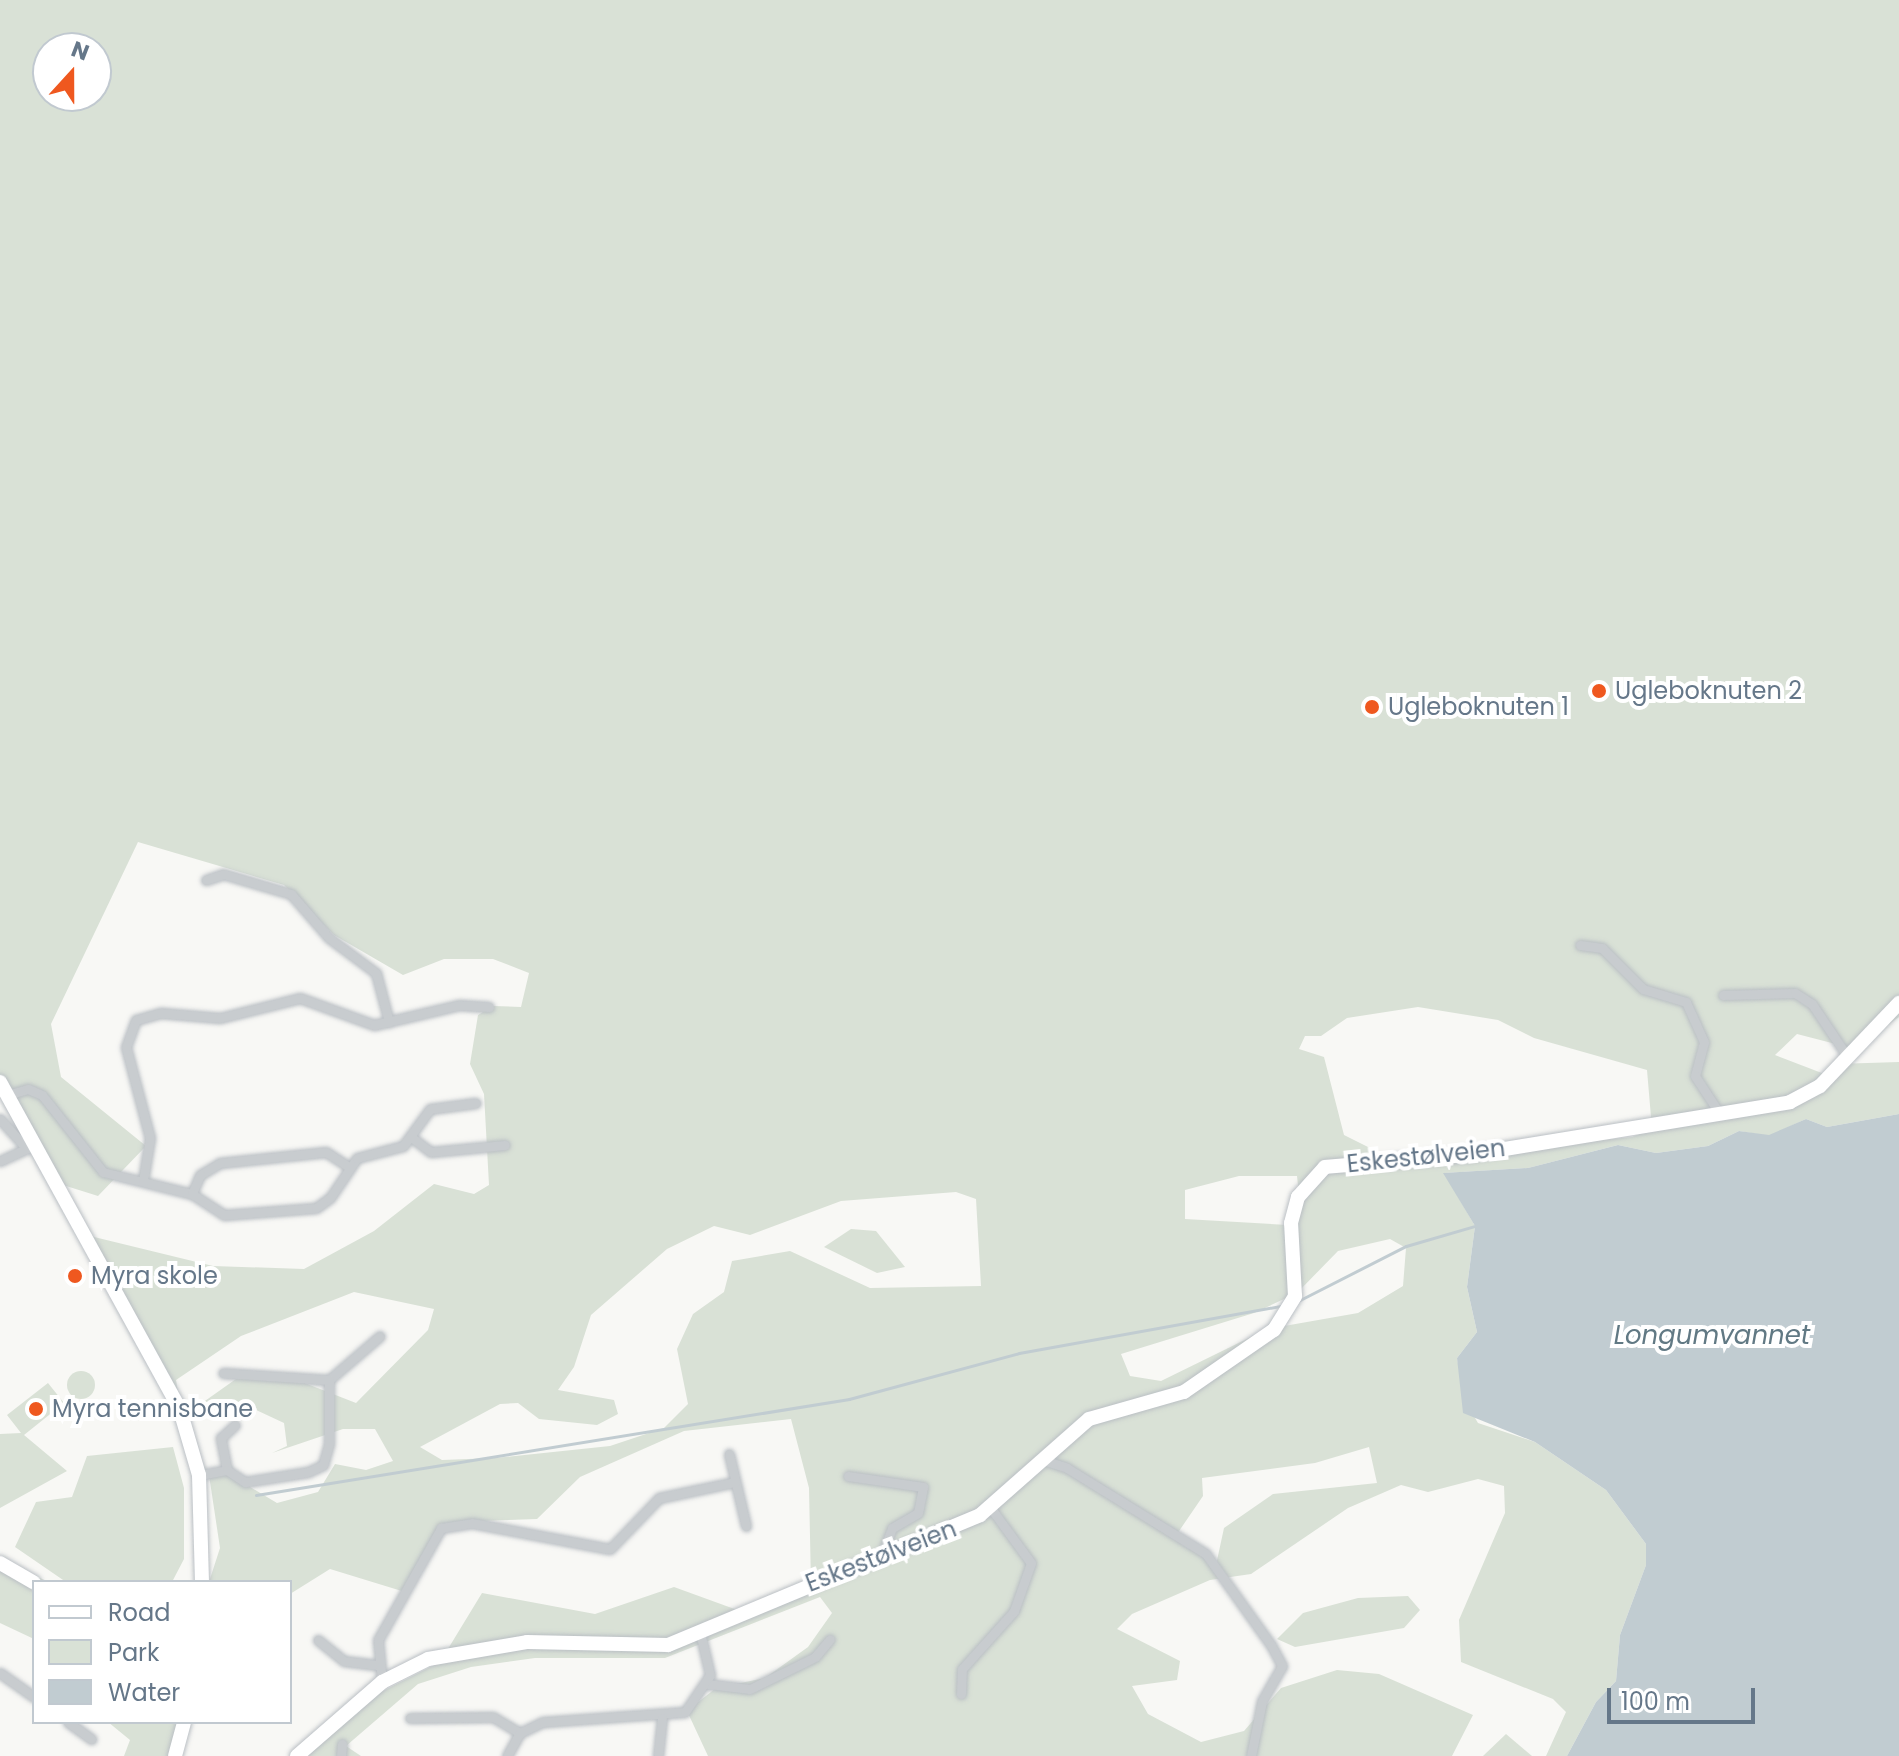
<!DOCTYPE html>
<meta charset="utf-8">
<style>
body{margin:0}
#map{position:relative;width:1899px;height:1756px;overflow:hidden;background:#f8f8f5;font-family:Poppins,sans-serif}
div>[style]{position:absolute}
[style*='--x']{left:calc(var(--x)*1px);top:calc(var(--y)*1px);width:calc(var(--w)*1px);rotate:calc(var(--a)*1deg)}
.green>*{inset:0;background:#d9e1d6}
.round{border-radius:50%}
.water>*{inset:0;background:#c1ccd1}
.stream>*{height:3px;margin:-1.5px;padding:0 1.5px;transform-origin:1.5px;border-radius:1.5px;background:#c1ccd1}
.roads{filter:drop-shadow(0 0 2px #babfc4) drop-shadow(0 0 2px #babfc4)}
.street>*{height:9px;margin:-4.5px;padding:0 4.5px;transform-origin:4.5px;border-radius:4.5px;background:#c8cccf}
.secondary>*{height:14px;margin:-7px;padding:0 7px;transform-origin:7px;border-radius:7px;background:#fff}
.dots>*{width:22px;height:22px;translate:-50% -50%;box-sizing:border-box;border:4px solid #fff;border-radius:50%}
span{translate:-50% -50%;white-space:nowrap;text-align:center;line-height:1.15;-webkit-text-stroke:8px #fff;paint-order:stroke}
.poi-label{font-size:24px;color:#657789}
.left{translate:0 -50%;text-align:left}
.street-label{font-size:24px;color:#657789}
.water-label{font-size:26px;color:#617984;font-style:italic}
.legend{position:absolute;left:32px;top:1580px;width:260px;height:144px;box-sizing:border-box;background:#fff;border:2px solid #c1c9d0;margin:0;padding:10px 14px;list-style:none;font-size:24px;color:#657789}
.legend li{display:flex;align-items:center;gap:16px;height:40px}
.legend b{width:40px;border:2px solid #c1c9d0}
.north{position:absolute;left:32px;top:32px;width:80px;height:80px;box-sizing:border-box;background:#fff;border:2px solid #c1c9d0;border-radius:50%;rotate:21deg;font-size:22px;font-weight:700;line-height:32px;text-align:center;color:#657789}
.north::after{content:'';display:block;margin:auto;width:28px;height:36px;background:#ef581f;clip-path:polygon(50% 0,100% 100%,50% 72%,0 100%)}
.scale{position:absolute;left:1607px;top:1688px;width:148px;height:36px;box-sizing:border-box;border:4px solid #657789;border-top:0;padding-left:10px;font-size:24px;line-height:28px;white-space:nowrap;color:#657789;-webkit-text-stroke:6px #fff;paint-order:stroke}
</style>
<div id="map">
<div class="green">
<div style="clip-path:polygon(evenodd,0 0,1899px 0,1899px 1017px,1855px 1049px,1797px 1034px,1775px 1055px,1827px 1075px,1836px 1064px,1899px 1062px,1899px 1114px,1827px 1127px,1806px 1119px,1769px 1136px,1739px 1131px,1708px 1146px,1656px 1153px,1618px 1145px,1528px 1168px,1444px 1173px,1475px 1226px,1467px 1287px,1477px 1332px,1457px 1358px,1465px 1401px,1478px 1423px,1535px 1442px,1606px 1490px,1646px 1544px,1646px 1565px,1620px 1635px,1616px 1681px,1596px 1702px,1567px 1756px,1546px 1756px,1566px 1712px,1553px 1699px,1461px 1662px,1459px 1620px,1505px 1513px,1504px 1486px,1478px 1479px,1428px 1492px,1401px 1485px,1348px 1508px,1251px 1574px,1210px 1580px,1132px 1614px,1117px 1629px,1180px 1661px,1177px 1680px,1132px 1686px,1148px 1714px,1201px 1742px,1244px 1731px,1281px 1688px,1337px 1670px,1379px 1674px,1473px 1715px,1452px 1756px,708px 1756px,687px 1711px,716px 1688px,765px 1678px,808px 1647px,832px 1613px,820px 1597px,665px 1658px,535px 1658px,471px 1667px,418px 1684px,346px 1746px,361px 1756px,297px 1756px,379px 1693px,440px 1662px,482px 1593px,595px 1614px,674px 1587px,740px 1611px,811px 1585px,809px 1488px,791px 1419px,684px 1431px,580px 1477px,537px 1519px,477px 1521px,439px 1534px,405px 1592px,330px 1569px,290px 1594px,290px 1582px,209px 1582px,220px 1548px,209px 1475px,225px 1472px,277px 1503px,318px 1492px,335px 1464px,366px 1470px,393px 1461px,375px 1429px,343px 1429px,272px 1453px,287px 1446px,284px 1423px,239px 1402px,195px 1408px,243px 1374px,297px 1380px,356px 1403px,428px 1330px,434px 1309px,354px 1292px,241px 1336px,176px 1380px,178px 1392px,90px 1236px,213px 1266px,304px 1269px,374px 1231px,434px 1184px,474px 1194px,489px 1185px,484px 1094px,470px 1064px,478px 1015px,493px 1006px,521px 1007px,529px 973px,493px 959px,444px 959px,403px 975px,334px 935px,284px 885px,138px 842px,51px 1024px,61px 1077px,146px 1146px,98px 1196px,63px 1185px,0 1087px,0 0,48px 48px,96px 48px,96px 96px,48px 96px,48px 48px,0 0,1418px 1007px,1498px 1020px,1534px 1038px,1647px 1070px,1652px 1129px,1632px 1137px,1396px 1161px,1344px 1135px,1324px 1057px,1299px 1049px,1305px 1036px,1321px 1036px,1347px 1018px,1418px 1007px,0 0,1239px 1176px,1297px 1176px,1299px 1195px,1288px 1225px,1185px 1219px,1185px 1190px,1239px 1176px,0 0,956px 1192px,976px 1199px,981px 1286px,870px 1288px,790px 1251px,732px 1261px,724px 1292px,693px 1314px,677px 1349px,688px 1404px,664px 1428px,610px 1446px,495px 1458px,442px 1460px,420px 1447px,500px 1404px,518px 1403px,539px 1419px,597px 1425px,618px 1414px,614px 1400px,558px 1390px,574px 1367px,591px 1315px,667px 1249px,714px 1226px,750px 1235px,841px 1201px,956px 1192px,0 0,1390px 1239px,1406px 1248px,1403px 1286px,1358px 1313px,1267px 1329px,1161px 1381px,1130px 1376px,1121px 1354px,1254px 1313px,1297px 1293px,1338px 1251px,1390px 1239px,0 0,1369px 1447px,1377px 1483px,1273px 1494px,1224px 1528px,1216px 1565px,1177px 1534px,1203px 1496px,1202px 1478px,1315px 1463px,1369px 1447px)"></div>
<div style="clip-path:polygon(851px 1229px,876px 1231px,905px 1267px,877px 1273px,824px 1247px)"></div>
<div class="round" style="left:67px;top:1371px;width:28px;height:28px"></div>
<div style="clip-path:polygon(48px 1383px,64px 1403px,24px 1435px,67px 1471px,0 1508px,0 1434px,21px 1433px,7px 1415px)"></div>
<div style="clip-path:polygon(173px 1447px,184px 1488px,184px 1559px,172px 1582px,66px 1582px,15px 1547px,36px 1502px,72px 1497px,87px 1456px)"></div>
<div style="clip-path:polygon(0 1560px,49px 1582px,34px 1582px,34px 1639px,0 1623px)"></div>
<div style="clip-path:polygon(1408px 1596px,1420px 1610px,1404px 1628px,1295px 1647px,1277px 1639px,1303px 1613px,1358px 1598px)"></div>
<div style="clip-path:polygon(108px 1722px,181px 1722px,173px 1756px,124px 1756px,130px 1740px)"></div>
<div style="clip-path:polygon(1506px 1734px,1532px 1756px,1483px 1756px)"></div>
</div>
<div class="water">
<div style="clip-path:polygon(1899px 1114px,1899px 1756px,1567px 1756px,1596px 1702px,1616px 1681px,1620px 1635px,1646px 1565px,1646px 1544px,1606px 1490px,1535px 1442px,1463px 1413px,1457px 1358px,1477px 1332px,1467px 1287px,1475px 1226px,1443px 1173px,1528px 1168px,1618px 1145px,1656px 1153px,1708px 1146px,1739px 1131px,1769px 1135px,1806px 1119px,1827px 1127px)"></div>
</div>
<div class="stream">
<div style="--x:1296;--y:1302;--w:123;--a:-27"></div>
<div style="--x:1406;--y:1246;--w:72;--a:-16.2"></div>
<div style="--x:256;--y:1495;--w:601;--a:-9.2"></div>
<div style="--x:849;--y:1399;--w:176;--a:-15.1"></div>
<div style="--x:1019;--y:1353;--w:266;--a:-10.2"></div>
</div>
<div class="roads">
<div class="street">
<div style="--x:206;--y:880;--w:18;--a:-19"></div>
<div style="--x:223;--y:874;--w:71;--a:16.4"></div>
<div style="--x:291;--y:894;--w:58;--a:49.2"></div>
<div style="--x:329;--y:938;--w:59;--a:36.7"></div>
<div style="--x:376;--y:973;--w:51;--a:75.1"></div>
<div style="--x:1580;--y:945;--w:22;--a:8"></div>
<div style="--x:1602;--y:948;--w:58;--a:45"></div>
<div style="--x:1643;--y:989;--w:45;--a:16.8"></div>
<div style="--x:1686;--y:1002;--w:44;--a:65.8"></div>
<div style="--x:1704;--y:1042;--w:35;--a:105"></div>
<div style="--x:1695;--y:1076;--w:45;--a:56.7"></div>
<div style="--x:1723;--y:995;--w:72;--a:-1.6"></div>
<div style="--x:1795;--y:993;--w:20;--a:33"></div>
<div style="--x:1812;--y:1004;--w:63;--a:56.1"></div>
<div style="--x:7;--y:1095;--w:22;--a:-16"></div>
<div style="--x:28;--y:1089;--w:15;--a:23"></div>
<div style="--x:42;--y:1095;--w:98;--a:51.6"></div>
<div style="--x:103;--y:1172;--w:92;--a:13.9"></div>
<div style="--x:0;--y:1119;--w:38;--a:48"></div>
<div style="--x:411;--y:1137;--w:25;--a:37"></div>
<div style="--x:431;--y:1152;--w:74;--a:-5.4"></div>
<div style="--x:0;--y:1161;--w:31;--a:-25"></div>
<div style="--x:349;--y:1167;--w:27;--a:-147"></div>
<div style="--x:326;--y:1152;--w:107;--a:174.1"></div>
<div style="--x:220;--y:1163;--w:23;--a:149"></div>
<div style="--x:200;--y:1175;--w:21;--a:113"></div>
<div style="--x:192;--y:1194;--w:38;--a:33"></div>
<div style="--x:224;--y:1215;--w:92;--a:-4.4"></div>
<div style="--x:316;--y:1208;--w:17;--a:-36"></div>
<div style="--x:330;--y:1198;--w:48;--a:-56"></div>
<div style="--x:357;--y:1158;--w:48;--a:-14.6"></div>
<div style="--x:403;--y:1146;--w:46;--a:-53.9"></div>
<div style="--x:430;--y:1109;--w:46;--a:-7.4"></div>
<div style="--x:143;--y:1181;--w:44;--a:-80.8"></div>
<div style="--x:150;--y:1138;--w:94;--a:-104.8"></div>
<div style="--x:126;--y:1047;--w:29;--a:-70"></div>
<div style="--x:136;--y:1020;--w:26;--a:-16"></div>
<div style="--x:161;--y:1013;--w:59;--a:4.8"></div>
<div style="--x:220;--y:1018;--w:82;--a:-14"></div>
<div style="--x:300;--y:998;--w:79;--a:20"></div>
<div style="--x:374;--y:1025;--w:87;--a:-13.2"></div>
<div style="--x:459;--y:1005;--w:30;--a:4"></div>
<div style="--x:329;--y:1380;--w:67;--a:-40.8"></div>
<div style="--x:729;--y:1454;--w:74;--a:76.7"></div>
<div style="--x:1040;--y:1459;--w:28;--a:18"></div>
<div style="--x:1067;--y:1468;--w:163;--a:31.7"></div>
<div style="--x:1206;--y:1554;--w:112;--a:54.5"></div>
<div style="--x:1271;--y:1645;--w:24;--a:62"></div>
<div style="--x:1282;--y:1666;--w:40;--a:119.7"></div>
<div style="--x:1262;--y:1701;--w:56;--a:101.3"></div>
<div style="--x:227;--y:1470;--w:33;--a:-101"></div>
<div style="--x:221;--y:1438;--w:19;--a:-43"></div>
<div style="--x:199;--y:1475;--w:28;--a:-10"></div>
<div style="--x:227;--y:1470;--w:22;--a:34"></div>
<div style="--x:245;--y:1482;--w:64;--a:-9"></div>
<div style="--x:308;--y:1472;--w:17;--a:-25"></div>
<div style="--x:323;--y:1465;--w:22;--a:-74"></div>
<div style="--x:329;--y:1444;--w:64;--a:-90"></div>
<div style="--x:329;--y:1380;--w:106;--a:-176.2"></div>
<div style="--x:848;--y:1476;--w:76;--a:8.3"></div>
<div style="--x:923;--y:1487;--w:26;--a:101"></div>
<div style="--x:918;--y:1513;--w:30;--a:150"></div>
<div style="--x:892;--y:1528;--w:26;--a:111"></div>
<div style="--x:318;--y:1640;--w:33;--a:39"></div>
<div style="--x:344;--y:1661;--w:33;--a:7"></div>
<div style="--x:0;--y:1673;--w:42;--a:35.2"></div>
<div style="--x:382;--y:1682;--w:42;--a:-95.4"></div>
<div style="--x:378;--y:1640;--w:129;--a:-60.6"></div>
<div style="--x:441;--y:1528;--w:31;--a:-9"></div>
<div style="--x:472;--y:1523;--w:140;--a:10.7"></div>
<div style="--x:610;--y:1549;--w:71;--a:-46.1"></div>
<div style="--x:659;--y:1498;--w:78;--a:-11.9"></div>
<div style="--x:708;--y:1684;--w:42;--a:6.8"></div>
<div style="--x:750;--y:1689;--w:72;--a:-26.2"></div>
<div style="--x:815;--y:1657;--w:23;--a:-50"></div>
<div style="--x:961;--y:1694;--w:25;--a:-88"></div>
<div style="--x:962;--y:1669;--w:78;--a:-48.1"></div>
<div style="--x:1014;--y:1611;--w:51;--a:-70.5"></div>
<div style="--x:1031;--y:1563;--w:69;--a:-126.2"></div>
<div style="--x:410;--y:1718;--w:83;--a:-0.7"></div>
<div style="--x:493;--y:1717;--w:31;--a:31"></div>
<div style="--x:68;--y:1722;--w:29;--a:36"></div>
<div style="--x:341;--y:1756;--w:12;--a:-85"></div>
<div style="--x:507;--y:1756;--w:26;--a:-61"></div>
<div style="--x:520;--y:1733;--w:25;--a:-26"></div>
<div style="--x:543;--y:1722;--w:142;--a:-4"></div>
<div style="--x:685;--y:1712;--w:45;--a:-56"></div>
<div style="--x:710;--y:1675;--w:44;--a:-103.1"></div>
<div style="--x:658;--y:1756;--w:38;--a:-84"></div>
</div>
<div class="secondary">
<div style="--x:0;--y:1082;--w:374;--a:61.2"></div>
<div style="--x:180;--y:1410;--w:68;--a:73.7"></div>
<div style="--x:199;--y:1475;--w:107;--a:88.4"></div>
<div style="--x:0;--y:1563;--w:39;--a:30"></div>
<div style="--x:175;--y:1756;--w:35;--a:-75"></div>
<div style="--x:297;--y:1756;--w:113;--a:-41"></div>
<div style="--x:382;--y:1682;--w:51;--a:-26.6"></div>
<div style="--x:428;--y:1659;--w:100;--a:-9.7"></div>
<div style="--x:527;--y:1642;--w:141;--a:1.2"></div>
<div style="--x:668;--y:1645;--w:338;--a:-22.6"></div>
<div style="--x:980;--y:1515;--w:145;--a:-41.4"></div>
<div style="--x:1089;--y:1419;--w:99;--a:-15.9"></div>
<div style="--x:1184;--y:1392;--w:109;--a:-34.6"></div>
<div style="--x:1274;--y:1330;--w:40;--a:-58"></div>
<div style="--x:1295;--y:1296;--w:73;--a:-93.1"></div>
<div style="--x:1291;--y:1223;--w:27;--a:-75"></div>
<div style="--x:1298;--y:1197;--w:40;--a:-48"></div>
<div style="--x:1325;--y:1167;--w:144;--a:-4.8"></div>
<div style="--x:1468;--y:1155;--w:326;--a:-9.3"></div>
<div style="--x:1790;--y:1102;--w:34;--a:-28"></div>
<div style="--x:1820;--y:1086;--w:115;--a:-46.4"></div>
</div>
</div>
<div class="dots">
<div style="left:1599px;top:691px;background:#ef581f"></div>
<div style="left:1372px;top:707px;background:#ef581f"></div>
<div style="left:75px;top:1276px;background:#ef581f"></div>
<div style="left:36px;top:1409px;background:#ef581f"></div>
</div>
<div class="poi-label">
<span class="left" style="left:1615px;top:691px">Ugleboknuten 2</span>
<span class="left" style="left:1388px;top:707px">Ugleboknuten 1</span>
<span class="left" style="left:91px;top:1276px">Myra skole</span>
<span class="left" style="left:52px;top:1409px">Myra tennisbane</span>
</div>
<div class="street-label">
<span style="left:1426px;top:1156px;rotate:-6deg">Eskestølveien</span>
<span style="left:881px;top:1556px;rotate:-21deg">Eskestølveien</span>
</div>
<div class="water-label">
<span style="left:1712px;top:1336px">Longumvannet</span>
</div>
<ul class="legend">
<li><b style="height:10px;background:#fff"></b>Road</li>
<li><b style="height:22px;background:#d9e1d6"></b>Park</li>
<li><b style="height:22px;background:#c1ccd1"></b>Water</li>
</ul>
<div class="north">N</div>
<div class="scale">100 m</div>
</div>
